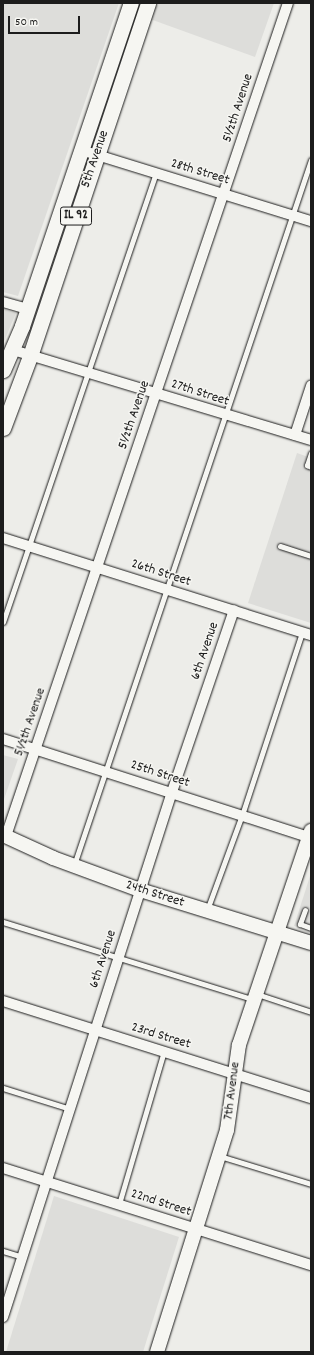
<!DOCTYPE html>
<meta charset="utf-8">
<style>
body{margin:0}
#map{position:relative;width:314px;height:1355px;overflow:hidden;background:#edede9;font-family:Dekko,sans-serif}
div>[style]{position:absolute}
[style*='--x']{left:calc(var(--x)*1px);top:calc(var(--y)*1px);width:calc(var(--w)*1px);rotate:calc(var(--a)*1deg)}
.built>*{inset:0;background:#ddddda}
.roads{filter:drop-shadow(0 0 1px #1c1c1c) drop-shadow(0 0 1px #1c1c1c)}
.lane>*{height:5px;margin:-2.5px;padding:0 2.5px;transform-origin:2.5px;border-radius:2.5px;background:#f6f6f2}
.street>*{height:10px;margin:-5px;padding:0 5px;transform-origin:5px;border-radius:5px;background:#f6f6f2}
.secondary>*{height:14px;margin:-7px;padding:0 7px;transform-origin:7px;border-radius:7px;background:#f6f6f2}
.primary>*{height:15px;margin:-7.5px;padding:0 7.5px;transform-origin:7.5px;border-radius:7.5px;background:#f6f6f2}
span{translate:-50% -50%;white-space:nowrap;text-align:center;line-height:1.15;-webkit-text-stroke:3px #f6f6f2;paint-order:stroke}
.shield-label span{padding:1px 3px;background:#f6f6f2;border:1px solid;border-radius:3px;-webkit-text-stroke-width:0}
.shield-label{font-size:13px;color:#1c1c1c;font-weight:700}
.street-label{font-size:14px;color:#1c1c1c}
.frame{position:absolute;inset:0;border:4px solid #1c1c1c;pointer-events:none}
.scale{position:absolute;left:8px;top:16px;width:72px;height:18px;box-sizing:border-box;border:2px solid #1c1c1c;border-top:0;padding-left:5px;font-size:12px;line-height:14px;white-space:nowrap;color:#1c1c1c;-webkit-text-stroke:3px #f6f6f2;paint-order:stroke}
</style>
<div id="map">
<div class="built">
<div style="clip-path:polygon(3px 3px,119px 3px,18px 296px,3px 292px)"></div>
<div style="clip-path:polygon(156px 3px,274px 3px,255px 57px,150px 19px)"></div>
<div style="clip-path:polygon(3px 309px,16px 313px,3px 344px)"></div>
<div style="clip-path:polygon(297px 453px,311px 458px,311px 623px,248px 603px)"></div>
<div style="clip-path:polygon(3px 755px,18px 759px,3px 802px)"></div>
<div style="clip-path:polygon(311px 873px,311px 931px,294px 926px)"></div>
<div style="clip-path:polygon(54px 1196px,179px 1237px,143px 1352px,6px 1352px)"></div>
</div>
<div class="roads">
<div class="lane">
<div style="--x:311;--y:453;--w:13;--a:108"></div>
<div style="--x:307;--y:465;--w:4;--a:27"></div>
<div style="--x:280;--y:546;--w:33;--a:18"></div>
<div style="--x:3;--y:622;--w:474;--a:-71.2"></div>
<div style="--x:74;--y:865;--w:744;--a:-71.42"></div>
<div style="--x:207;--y:910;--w:101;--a:-69.8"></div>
<div style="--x:242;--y:815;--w:193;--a:-71.8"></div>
<div style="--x:305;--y:910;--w:15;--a:110"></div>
<div style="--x:300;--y:924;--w:12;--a:20"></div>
<div style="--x:3;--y:922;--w:261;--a:17.2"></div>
<div style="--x:257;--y:994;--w:57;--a:18.4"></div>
<div style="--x:3;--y:1088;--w:70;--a:17.4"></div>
<div style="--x:220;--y:1156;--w:95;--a:17.1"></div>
<div style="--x:119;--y:1204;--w:159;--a:-73.6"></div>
<div style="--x:3;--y:1251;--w:21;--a:17"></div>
</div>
<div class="street">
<div style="--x:81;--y:150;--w:241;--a:17.2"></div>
<div style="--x:3;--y:302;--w:25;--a:16"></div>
<div style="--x:13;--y:350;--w:311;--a:16.8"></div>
<div style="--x:295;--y:435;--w:52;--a:-71.9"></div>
<div style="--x:3;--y:538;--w:323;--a:17.5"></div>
<div style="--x:3;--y:739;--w:321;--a:17.8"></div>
<div style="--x:6;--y:836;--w:879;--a:-71.3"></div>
<div style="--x:3;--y:1001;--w:323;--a:17.5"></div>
<div style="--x:3;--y:1168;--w:323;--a:17.5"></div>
<div style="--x:3;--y:1317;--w:552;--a:-72.16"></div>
<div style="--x:172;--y:792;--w:192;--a:-71.2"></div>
</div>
<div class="secondary">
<div style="--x:3;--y:835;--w:55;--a:24.7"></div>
<div style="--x:53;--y:858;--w:93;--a:20.2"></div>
<div style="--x:140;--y:890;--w:179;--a:17.2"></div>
<div style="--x:157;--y:1352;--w:233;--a:-72.5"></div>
<div style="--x:227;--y:1130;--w:86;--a:-82"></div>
<div style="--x:239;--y:1045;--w:226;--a:-71.4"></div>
</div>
<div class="primary">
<div style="--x:3;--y:370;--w:48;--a:-66.6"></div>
<div style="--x:22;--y:326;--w:341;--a:-71.4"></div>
<div style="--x:3;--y:428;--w:77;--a:-69.4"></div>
<div style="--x:30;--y:356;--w:372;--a:-71.5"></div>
</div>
</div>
<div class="shield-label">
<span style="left:76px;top:216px">IL 92</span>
</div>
<div class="street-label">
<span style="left:238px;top:108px;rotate:-72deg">5½th Avenue</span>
<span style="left:95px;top:159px;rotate:-71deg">5th Avenue</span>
<span style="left:200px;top:172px;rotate:17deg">28th Street</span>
<span style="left:200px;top:393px;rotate:18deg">27th Street</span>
<span style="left:134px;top:415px;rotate:-71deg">5½th Avenue</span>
<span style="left:161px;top:573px;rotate:18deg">26th Street</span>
<span style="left:205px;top:651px;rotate:-71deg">6th Avenue</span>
<span style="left:30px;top:722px;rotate:-71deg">5½th Avenue</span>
<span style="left:160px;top:774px;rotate:18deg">25th Street</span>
<span style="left:155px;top:894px;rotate:18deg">24th Street</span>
<span style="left:103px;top:959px;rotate:-72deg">6th Avenue</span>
<span style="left:161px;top:1036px;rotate:17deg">23rd Street</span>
<span style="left:232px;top:1091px;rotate:-83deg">7th Avenue</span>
<span style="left:161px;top:1203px;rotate:18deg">22nd Street</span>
</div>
<div class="frame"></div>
<div class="scale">50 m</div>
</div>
